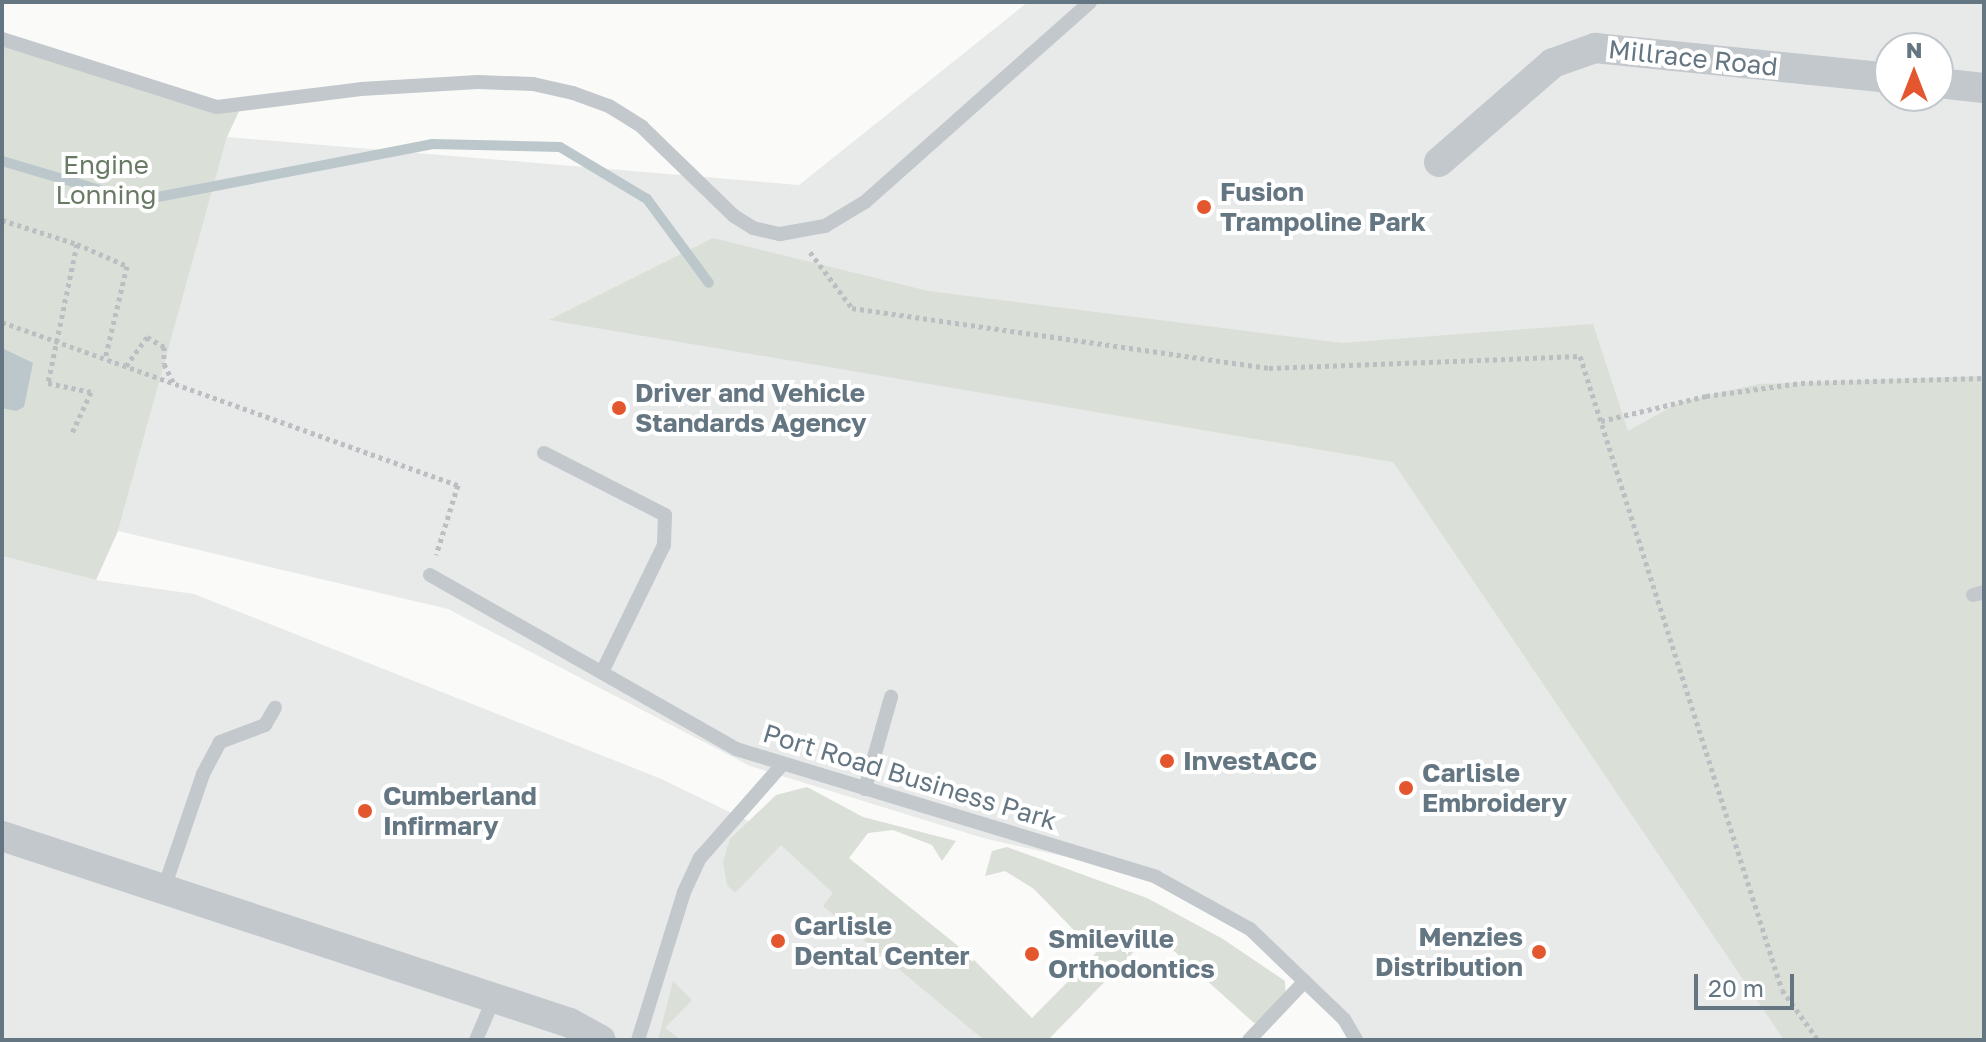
<!DOCTYPE html>
<style>
body{margin:0}
#map{position:relative;width:1986px;height:1042px;overflow:hidden;background:#fafaf8;font-family:"Golos Text",sans-serif}
div>[style]{position:absolute}
[style*='--x']{left:calc(var(--x)*1px);top:calc(var(--y)*1px);width:calc(var(--w)*1px);rotate:calc(var(--a)*1deg)}
.built>*{inset:0;background:#e8e9e9}
.green>*{inset:0;background:#dadfd7}
.water>*{inset:0;background:#bbc7cb}
.stream>*{height:10px;margin:-5px;padding:0 5px;transform-origin:5px;border-radius:5px;background:#bbc7cb}
.path>*{height:5px;margin-top:-2.5px;transform-origin:0;background:repeating-linear-gradient(90deg,#bbbfc2 0 4px,transparent 0 8px)}
.service>*{height:14px;margin:-7px;padding:0 7px;transform-origin:7px;border-radius:7px;background:#c3c8cc}
.minor>*{height:30px;margin:-15px;padding:0 15px;transform-origin:15px;border-radius:15px;background:#c3c8cc}
.dots>*{width:22px;height:22px;translate:-50% -50%;box-sizing:border-box;border:4px solid #fff;border-radius:50%}
span{translate:-50% -50%;white-space:nowrap;text-align:center;line-height:1.15;-webkit-text-stroke:8px #fff;paint-order:stroke}
.street-label{font-size:26px;color:#657683}
.park-label{font-size:26px;color:#687a64}
.poi-label{font-size:26px;color:#657683;font-weight:700}
.left{translate:0 -50%;text-align:left}
.right{translate:-100% -50%;text-align:right}
.frame{position:absolute;inset:0;border:4px solid #657683;pointer-events:none}
.north{position:absolute;left:1874px;top:32px;width:80px;height:80px;box-sizing:border-box;background:#fff;border:2px solid #c1c8cd;border-radius:50%;rotate:0deg;font-size:22px;font-weight:700;line-height:32px;text-align:center;color:#657683}
.north::after{content:'';display:block;margin:auto;width:28px;height:36px;background:#e4572e;clip-path:polygon(50% 0,100% 100%,50% 72%,0 100%)}
.scale{position:absolute;left:1694px;top:974px;width:100px;height:36px;box-sizing:border-box;border:4px solid #657683;border-top:0;padding-left:10px;font-size:24px;line-height:28px;white-space:nowrap;color:#657683;-webkit-text-stroke:6px #fff;paint-order:stroke}
</style>
<div id="map">
<div class="built">
<div style="clip-path:polygon(evenodd,1028px 2px,1984px 2px,1984px 1040px,1356px 1040px,1250px 929px,1155px 877px,983px 838px,750px 766px,448px 609px,118px 531px,227px 137px,799px 185px,1028px 2px,1890px 48px,1938px 48px,1938px 96px,1890px 96px,1890px 48px)"></div>
<div style="clip-path:polygon(2px 556px,96px 580px,194px 594px,659px 778px,796px 844px,1013px 1040px,2px 1040px)"></div>
</div>
<div class="green">
<div style="clip-path:polygon(2px 39px,241px 107px,227px 137px,118px 531px,96px 580px,2px 556px)"></div>
<div style="clip-path:polygon(713px 238px,928px 291px,1342px 343px,1593px 324px,1628px 431px,1680px 402px,1758px 384px,1984px 376px,1984px 1040px,1784px 1040px,1393px 462px,549px 320px)"></div>
<div style="clip-path:polygon(807px 787px,863px 817px,956px 841px,942px 861px,932px 845px,893px 830px,868px 833px,849px 858px,968px 954px,1032px 1018px,1096px 953px,1034px 889px,1005px 871px,985px 876px,992px 851px,1007px 847px,1147px 898px,1223px 939px,1285px 981px,1286px 1007px,1278px 1018px,1254px 1023px,1153px 932px,1048px 1040px,984px 1040px,823px 906px,833px 893px,781px 845px,735px 893px,727px 885px,723px 861px,730px 839px,776px 795px)"></div>
<div style="clip-path:polygon(673px 981px,692px 1000px,665px 1028px,681px 1040px,658px 1040px)"></div>
</div>
<div class="water">
<div style="clip-path:polygon(2px 348px,33px 363px,24px 407px,16px 411px,2px 408px)"></div>
</div>
<div class="stream">
<div style="--x:2;--y:161;--w:141;--a:16.5"></div>
<div style="--x:137;--y:201;--w:300;--a:-10.9"></div>
<div style="--x:432;--y:144;--w:128;--a:1.3"></div>
<div style="--x:560;--y:147;--w:101;--a:30.9"></div>
<div style="--x:647;--y:199;--w:104;--a:53.6"></div>
</div>
<div class="path">
<div style="--x:2;--y:220;--w:79;--a:17.7"></div>
<div style="--x:77;--y:244;--w:142;--a:101.8"></div>
<div style="--x:48;--y:383;--w:44;--a:11.8"></div>
<div style="--x:91;--y:392;--w:47;--a:114.9"></div>
<div style="--x:77;--y:244;--w:55;--a:23.7"></div>
<div style="--x:127;--y:266;--w:96;--a:103.3"></div>
<div style="--x:810;--y:252;--w:70;--a:53.1"></div>
<div style="--x:852;--y:308;--w:421;--a:8.2"></div>
<div style="--x:1269;--y:368;--w:311;--a:-2.2"></div>
<div style="--x:1580;--y:356;--w:665;--a:72.33"></div>
<div style="--x:1782;--y:990;--w:62;--a:54.2"></div>
<div style="--x:2;--y:322;--w:484;--a:19.7"></div>
<div style="--x:458;--y:485;--w:73;--a:107.4"></div>
<div style="--x:126;--y:366;--w:36;--a:-54"></div>
<div style="--x:147;--y:337;--w:20;--a:30"></div>
<div style="--x:164;--y:347;--w:17;--a:90"></div>
<div style="--x:164;--y:364;--w:22;--a:63"></div>
<div style="--x:1601;--y:421;--w:108;--a:-13.4"></div>
<div style="--x:1706;--y:396;--w:96;--a:-7.8"></div>
<div style="--x:1801;--y:383;--w:183;--a:-1.6"></div>
</div>
<div class="service">
<div style="--x:2;--y:39;--w:225;--a:17.6"></div>
<div style="--x:217;--y:107;--w:145;--a:-7.1"></div>
<div style="--x:361;--y:89;--w:117;--a:-3.4"></div>
<div style="--x:478;--y:82;--w:55;--a:2.1"></div>
<div style="--x:533;--y:84;--w:41;--a:12.7"></div>
<div style="--x:573;--y:93;--w:38;--a:20"></div>
<div style="--x:609;--y:106;--w:39;--a:32"></div>
<div style="--x:642;--y:127;--w:128;--a:44.1"></div>
<div style="--x:734;--y:216;--w:22;--a:32"></div>
<div style="--x:753;--y:228;--w:28;--a:13"></div>
<div style="--x:780;--y:234;--w:46;--a:-10.1"></div>
<div style="--x:825;--y:226;--w:47;--a:-31"></div>
<div style="--x:865;--y:202;--w:301;--a:-41.6"></div>
<div style="--x:544;--y:453;--w:136;--a:27.1"></div>
<div style="--x:665;--y:515;--w:30;--a:92"></div>
<div style="--x:664;--y:545;--w:141;--a:116"></div>
<div style="--x:430;--y:575;--w:352;--a:29.6"></div>
<div style="--x:736;--y:749;--w:439;--a:16.9"></div>
<div style="--x:1156;--y:877;--w:107;--a:29"></div>
<div style="--x:1250;--y:929;--w:130;--a:43.8"></div>
<div style="--x:1344;--y:1019;--w:24;--a:60"></div>
<div style="--x:1973;--y:595;--w:11;--a:-15"></div>
<div style="--x:865;--y:789;--w:96;--a:-74.2"></div>
<div style="--x:163;--y:891;--w:124;--a:-71.1"></div>
<div style="--x:203;--y:774;--w:36;--a:-62"></div>
<div style="--x:220;--y:742;--w:48;--a:-20.7"></div>
<div style="--x:265;--y:725;--w:20;--a:-60"></div>
<div style="--x:476;--y:1040;--w:46;--a:-66.8"></div>
<div style="--x:638;--y:1040;--w:155;--a:-72.7"></div>
<div style="--x:684;--y:892;--w:38;--a:-65"></div>
<div style="--x:700;--y:858;--w:124;--a:-48.6"></div>
<div style="--x:1249;--y:1040;--w:81;--a:-46.5"></div>
</div>
<div class="minor">
<div style="--x:1938;--y:83;--w:46;--a:6.2"></div>
<div style="--x:1439;--y:162;--w:151;--a:-41"></div>
<div style="--x:1553;--y:63;--w:45;--a:-19.7"></div>
<div style="--x:1595;--y:48;--w:297;--a:5.8"></div>
<div style="--x:2;--y:836;--w:598;--a:18.22"></div>
<div style="--x:570;--y:1023;--w:35;--a:29"></div>
</div>
<div class="dots">
<div style="left:1204px;top:207px;background:#e4572e"></div>
<div style="left:619px;top:408px;background:#e4572e"></div>
<div style="left:1167px;top:761px;background:#e4572e"></div>
<div style="left:1406px;top:788px;background:#e4572e"></div>
<div style="left:365px;top:811px;background:#e4572e"></div>
<div style="left:778px;top:941px;background:#e4572e"></div>
<div style="left:1539px;top:952px;background:#e4572e"></div>
<div style="left:1032px;top:954px;background:#e4572e"></div>
</div>
<div class="street-label">
<span style="left:1693px;top:58px;rotate:6deg">Millrace Road</span>
<span style="left:910px;top:777px;rotate:17deg">Port Road Business Park</span>
</div>
<div class="park-label">
<span style="left:106px;top:180px">Engine<br>Lonning</span>
</div>
<div class="poi-label">
<span class="left" style="left:1220px;top:207px">Fusion<br>Trampoline Park</span>
<span class="left" style="left:635px;top:408px">Driver and Vehicle<br>Standards Agency</span>
<span class="left" style="left:1183px;top:761px">InvestACC</span>
<span class="left" style="left:1422px;top:788px">Carlisle<br>Embroidery</span>
<span class="left" style="left:383px;top:811px">Cumberland<br>Infirmary</span>
<span class="left" style="left:794px;top:941px">Carlisle<br>Dental Center</span>
<span class="right" style="left:1523px;top:952px">Menzies<br>Distribution</span>
<span class="left" style="left:1048px;top:954px">Smileville<br>Orthodontics</span>
</div>
<div class="frame"></div>
<div class="north">N</div>
<div class="scale">20 m</div>
</div>
